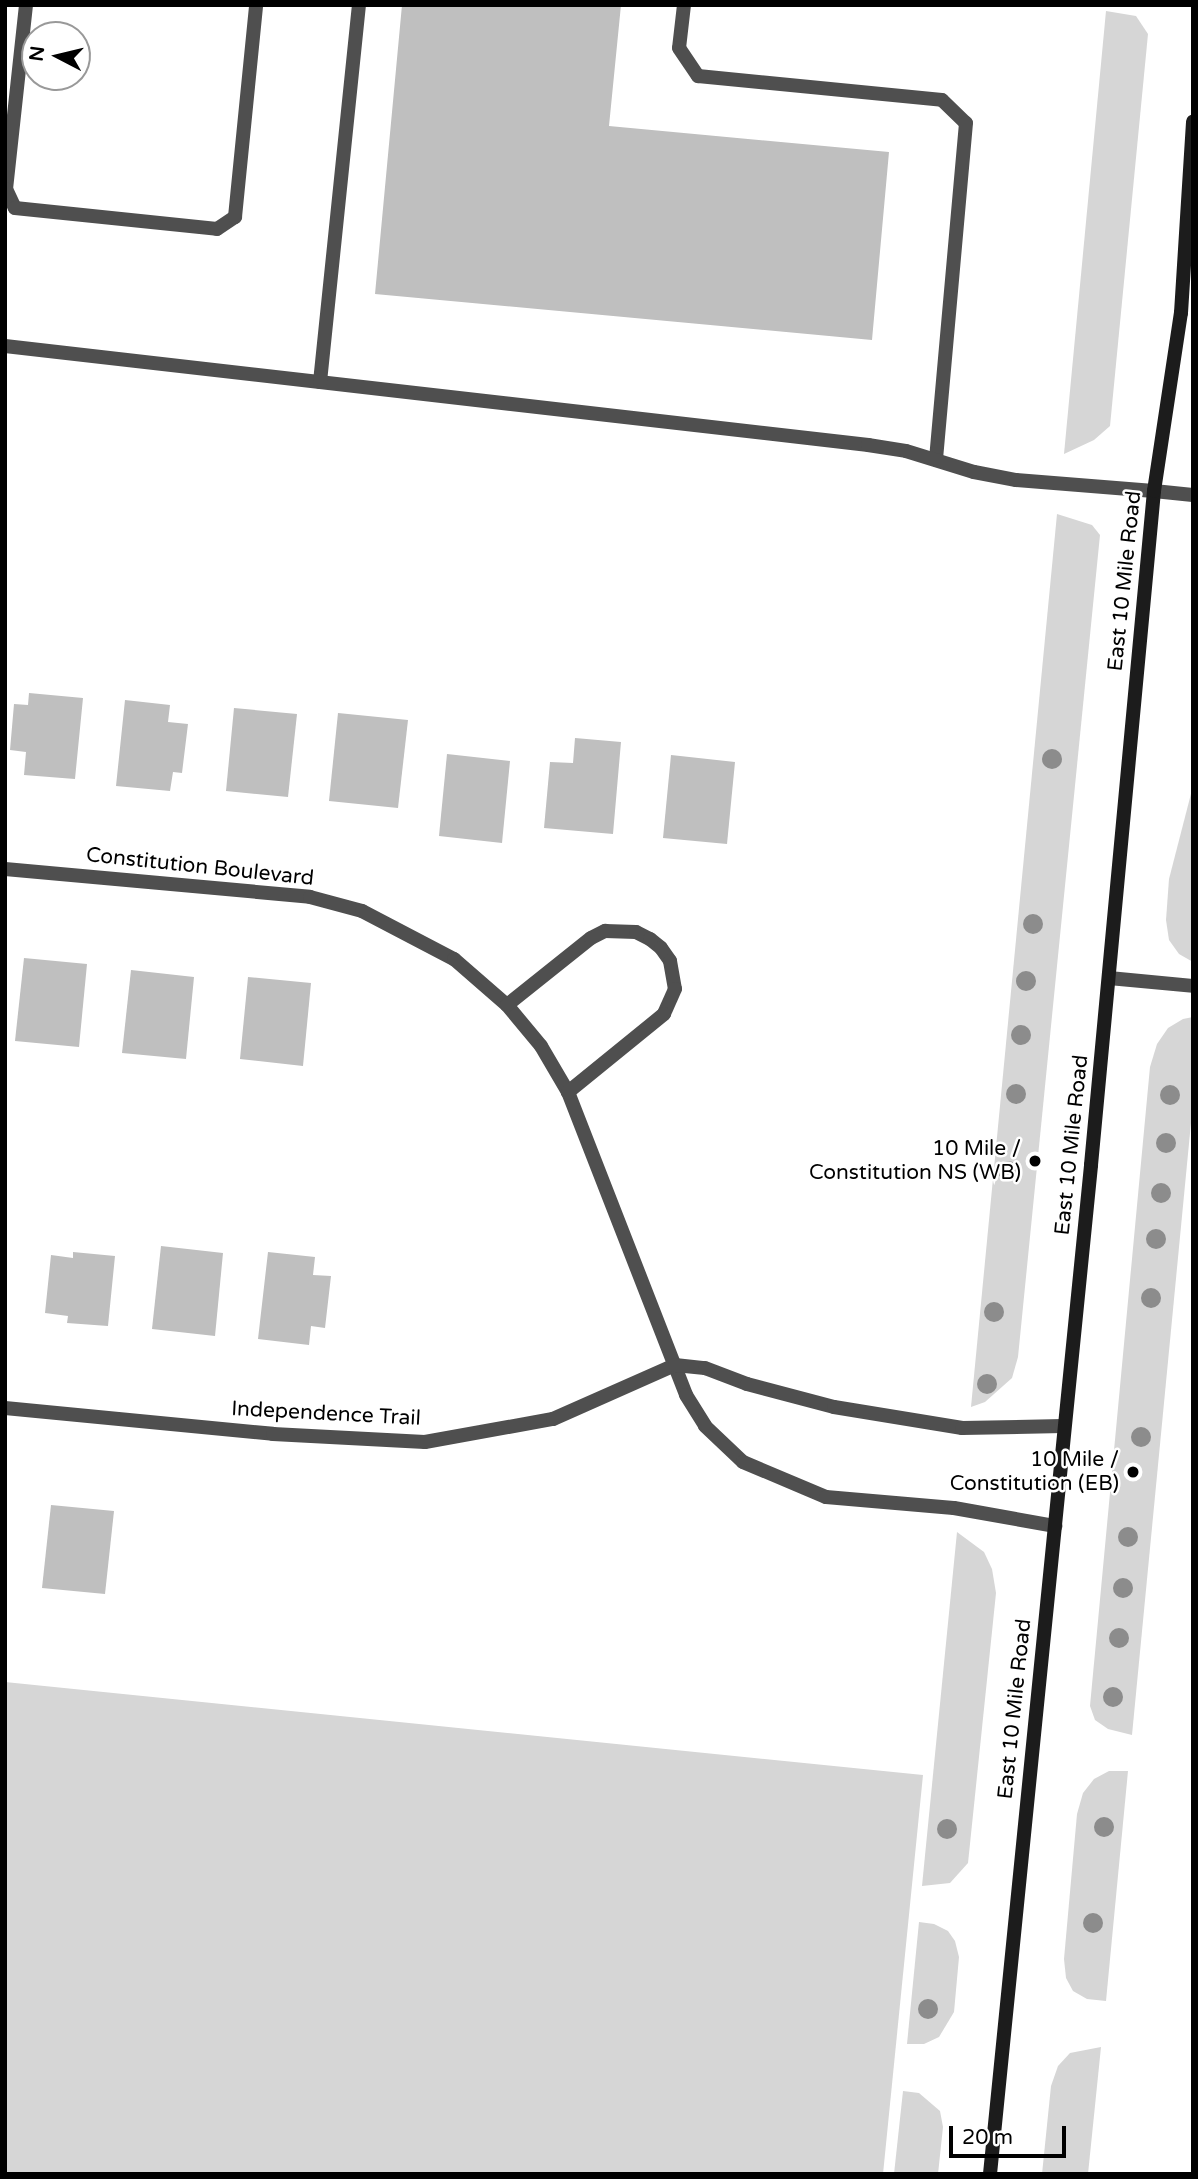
<!DOCTYPE html>
<style>
body{margin:0}
#map{position:relative;width:1198px;height:2179px;overflow:hidden;background:#fff;font-family:"Varela Round",sans-serif}
div>[style]{position:absolute}
[style*='--x']{left:calc(var(--x)*1px);top:calc(var(--y)*1px);width:calc(var(--w)*1px);rotate:calc(var(--a)*1deg)}
.green>*{inset:0;background:#d6d6d6}
.building>*{inset:0;background:#bfbfbf}
.service>*{height:14px;margin:-7px;padding:0 7px;transform-origin:7px;border-radius:7px;background:#4f4f4f}
.minor>*{height:14px;margin:-7px;padding:0 7px;transform-origin:7px;border-radius:7px;background:#4f4f4f}
.secondary>*{height:14px;margin:-7px;padding:0 7px;transform-origin:7px;border-radius:7px;background:#1c1c1c}
.trees>*{width:20px;height:20px;margin:-10px;border-radius:50%;background:#8c8c8c}
.dots>*{width:19px;height:19px;translate:-50% -50%;box-sizing:border-box;border:4px solid #fff;border-radius:50%}
span{translate:-50% -50%;white-space:nowrap;text-align:center;line-height:1.15;-webkit-text-stroke:5px #fff;paint-order:stroke}
.street-label{font-size:21px;color:#000}
.poi-label{font-size:21px;color:#000}
.right{translate:-100% -50%;text-align:right}
.frame{position:absolute;inset:0;border:7px solid #000;pointer-events:none}
.north{position:absolute;left:21px;top:21px;width:70px;height:70px;box-sizing:border-box;background:#fff;border:2px solid #999;border-radius:50%;rotate:277deg;font-size:19px;font-weight:700;line-height:28px;text-align:center;color:#000}
.north::after{content:'';display:block;margin:auto;width:24px;height:32px;background:#000;clip-path:polygon(50% 0,100% 100%,50% 72%,0 100%)}
.scale{position:absolute;left:949px;top:2126px;width:117px;height:32px;box-sizing:border-box;border:4px solid #000;border-top:0;padding-left:9px;font-size:21px;line-height:24px;white-space:nowrap;color:#000;-webkit-text-stroke:5px #fff;paint-order:stroke}
</style>
<div id="map">
<div class="green">
<div style="clip-path:polygon(1106px 11px,1136px 16px,1148px 34px,1110px 426px,1094px 440px,1064px 454px)"></div>
<div style="clip-path:polygon(1057px 514px,1092px 525px,1100px 535px,1018px 1357px,1012px 1378px,985px 1402px,971px 1407px)"></div>
<div style="clip-path:polygon(1193px 786px,1193px 962px,1179px 954px,1169px 940px,1166px 920px,1169px 879px)"></div>
<div style="clip-path:polygon(1193px 1017px,1193px 1102px,1132px 1735px,1108px 1729px,1095px 1720px,1090px 1706px,1150px 1067px,1157px 1044px,1168px 1028px,1183px 1019px)"></div>
<div style="clip-path:polygon(957px 1532px,984px 1552px,992px 1569px,996px 1593px,968px 1863px,950px 1883px,922px 1886px)"></div>
<div style="clip-path:polygon(5px 1682px,923px 1775px,883px 2174px,5px 2174px)"></div>
<div style="clip-path:polygon(1109px 1771px,1128px 1771px,1106px 2001px,1087px 1999px,1073px 1991px,1066px 1978px,1064px 1959px,1077px 1814px,1083px 1793px,1094px 1779px)"></div>
<div style="clip-path:polygon(919px 1922px,934px 1924px,948px 1931px,955px 1941px,959px 1957px,954px 2012px,939px 2037px,924px 2044px,907px 2044px)"></div>
<div style="clip-path:polygon(1101px 2047px,1088px 2174px,1042px 2174px,1051px 2086px,1058px 2066px,1070px 2053px)"></div>
<div style="clip-path:polygon(903px 2091px,919px 2093px,940px 2111px,943px 2127px,938px 2174px,894px 2174px)"></div>
</div>
<div class="building">
<div style="clip-path:polygon(402px 5px,621px 5px,609px 126px,889px 152px,872px 340px,375px 294px)"></div>
<div style="clip-path:polygon(29px 693px,83px 698px,75px 779px,24px 775px,26px 752px,10px 750px,14px 704px,28px 705px)"></div>
<div style="clip-path:polygon(125px 700px,170px 705px,168px 722px,188px 724px,182px 773px,173px 772px,170px 791px,116px 786px)"></div>
<div style="clip-path:polygon(234px 708px,297px 714px,288px 797px,226px 791px)"></div>
<div style="clip-path:polygon(338px 713px,408px 720px,398px 808px,329px 801px)"></div>
<div style="clip-path:polygon(575px 738px,621px 742px,613px 834px,544px 828px,550px 762px,573px 763px)"></div>
<div style="clip-path:polygon(447px 754px,510px 761px,502px 843px,439px 836px)"></div>
<div style="clip-path:polygon(671px 755px,735px 762px,727px 844px,663px 838px)"></div>
<div style="clip-path:polygon(24px 958px,87px 964px,79px 1047px,15px 1041px)"></div>
<div style="clip-path:polygon(131px 970px,194px 977px,186px 1059px,122px 1053px)"></div>
<div style="clip-path:polygon(248px 977px,311px 983px,303px 1066px,240px 1059px)"></div>
<div style="clip-path:polygon(161px 1246px,223px 1253px,215px 1336px,152px 1329px)"></div>
<div style="clip-path:polygon(73px 1252px,115px 1256px,108px 1326px,67px 1323px,68px 1316px,45px 1313px,51px 1255px,73px 1258px)"></div>
<div style="clip-path:polygon(268px 1252px,315px 1257px,313px 1275px,331px 1276px,325px 1328px,311px 1326px,309px 1345px,258px 1339px)"></div>
<div style="clip-path:polygon(51px 1505px,114px 1511px,105px 1594px,42px 1588px)"></div>
</div>
<div class="service">
<div style="--x:26;--y:5;--w:185;--a:96.2"></div>
<div style="--x:6;--y:189;--w:21;--a:65"></div>
<div style="--x:15;--y:208;--w:203;--a:5.9"></div>
<div style="--x:217;--y:229;--w:22;--a:-34"></div>
<div style="--x:235;--y:217;--w:213;--a:-84.3"></div>
<div style="--x:684;--y:5;--w:43;--a:96.6"></div>
<div style="--x:679;--y:48;--w:34;--a:56"></div>
<div style="--x:698;--y:76;--w:245;--a:5.6"></div>
<div style="--x:942;--y:100;--w:33;--a:44"></div>
<div style="--x:966;--y:123;--w:338;--a:95.1"></div>
<div style="--x:5;--y:346;--w:869;--a:6.54"></div>
<div style="--x:868;--y:445;--w:38;--a:9"></div>
<div style="--x:906;--y:451;--w:71;--a:17.2"></div>
<div style="--x:974;--y:472;--w:43;--a:10.8"></div>
<div style="--x:1016;--y:480;--w:138;--a:4.6"></div>
<div style="--x:320;--y:382;--w:379;--a:-84.1"></div>
<div style="--x:1109;--y:978;--w:84;--a:5.4"></div>
</div>
<div class="minor">
<div style="--x:1154;--y:491;--w:39;--a:6"></div>
<div style="--x:5;--y:869;--w:306;--a:5.2"></div>
<div style="--x:310;--y:897;--w:54;--a:15.1"></div>
<div style="--x:362;--y:911;--w:104;--a:27.6"></div>
<div style="--x:454;--y:959;--w:70;--a:41"></div>
<div style="--x:507;--y:1005;--w:53;--a:50.3"></div>
<div style="--x:541;--y:1046;--w:53;--a:59.6"></div>
<div style="--x:568;--y:1092;--w:325;--a:68.7"></div>
<div style="--x:686;--y:1395;--w:36;--a:58"></div>
<div style="--x:705;--y:1426;--w:52;--a:43.5"></div>
<div style="--x:743;--y:1462;--w:90;--a:22.9"></div>
<div style="--x:826;--y:1497;--w:128;--a:4.9"></div>
<div style="--x:954;--y:1508;--w:103;--a:10.1"></div>
<div style="--x:507;--y:1005;--w:107;--a:-38.6"></div>
<div style="--x:591;--y:938;--w:16;--a:-27"></div>
<div style="--x:605;--y:931;--w:31;--a:2"></div>
<div style="--x:636;--y:932;--w:16;--a:27"></div>
<div style="--x:650;--y:939;--w:14;--a:39"></div>
<div style="--x:661;--y:948;--w:16;--a:55"></div>
<div style="--x:670;--y:961;--w:28;--a:80"></div>
<div style="--x:675;--y:989;--w:27;--a:114"></div>
<div style="--x:664;--y:1014;--w:124;--a:140.9"></div>
<div style="--x:5;--y:1408;--w:269;--a:5.5"></div>
<div style="--x:273;--y:1434;--w:152;--a:3"></div>
<div style="--x:425;--y:1442;--w:130;--a:-10.2"></div>
<div style="--x:553;--y:1419;--w:133;--a:-23.9"></div>
<div style="--x:675;--y:1365;--w:30;--a:6"></div>
<div style="--x:705;--y:1368;--w:45;--a:20.9"></div>
<div style="--x:747;--y:1384;--w:90;--a:14.8"></div>
<div style="--x:834;--y:1407;--w:130;--a:9.3"></div>
<div style="--x:962;--y:1428;--w:101;--a:-1.1"></div>
</div>
<div class="secondary">
<div style="--x:990;--y:2174;--w:1014;--a:-84.28"></div>
<div style="--x:1091;--y:1165;--w:677;--a:-84.66"></div>
<div style="--x:1154;--y:491;--w:180;--a:-81.4"></div>
<div style="--x:1181;--y:313;--w:192;--a:-86.4"></div>
</div>
<div class="trees">
<div style="left:1052px;top:759px"></div>
<div style="left:1033px;top:924px"></div>
<div style="left:1026px;top:981px"></div>
<div style="left:1021px;top:1035px"></div>
<div style="left:1016px;top:1094px"></div>
<div style="left:1170px;top:1095px"></div>
<div style="left:1166px;top:1143px"></div>
<div style="left:1008px;top:1171px"></div>
<div style="left:1161px;top:1193px"></div>
<div style="left:1156px;top:1239px"></div>
<div style="left:1151px;top:1298px"></div>
<div style="left:994px;top:1312px"></div>
<div style="left:987px;top:1384px"></div>
<div style="left:1141px;top:1437px"></div>
<div style="left:1128px;top:1537px"></div>
<div style="left:1123px;top:1588px"></div>
<div style="left:1119px;top:1638px"></div>
<div style="left:1113px;top:1697px"></div>
<div style="left:1104px;top:1827px"></div>
<div style="left:947px;top:1829px"></div>
<div style="left:1093px;top:1923px"></div>
<div style="left:928px;top:2009px"></div>
</div>
<div class="dots">
<div style="left:1035px;top:1161px;background:#000"></div>
<div style="left:1133px;top:1472px;background:#000"></div>
</div>
<div class="street-label">
<span style="left:1125px;top:581px;rotate:-84deg">East 10 Mile Road</span>
<span style="left:200px;top:867px;rotate:6deg">Constitution Boulevard</span>
<span style="left:1072px;top:1145px;rotate:-84deg">East 10 Mile Road</span>
<span style="left:326px;top:1414px;rotate:3deg">Independence Trail</span>
<span style="left:1015px;top:1709px;rotate:-84deg">East 10 Mile Road</span>
</div>
<div class="poi-label">
<span class="right" style="left:1021px;top:1161px">10 Mile /<br>Constitution NS (WB)</span>
<span class="right" style="left:1119px;top:1472px">10 Mile /<br>Constitution (EB)</span>
</div>
<div class="frame"></div>
<div class="north">N</div>
<div class="scale">20 m</div>
</div>
